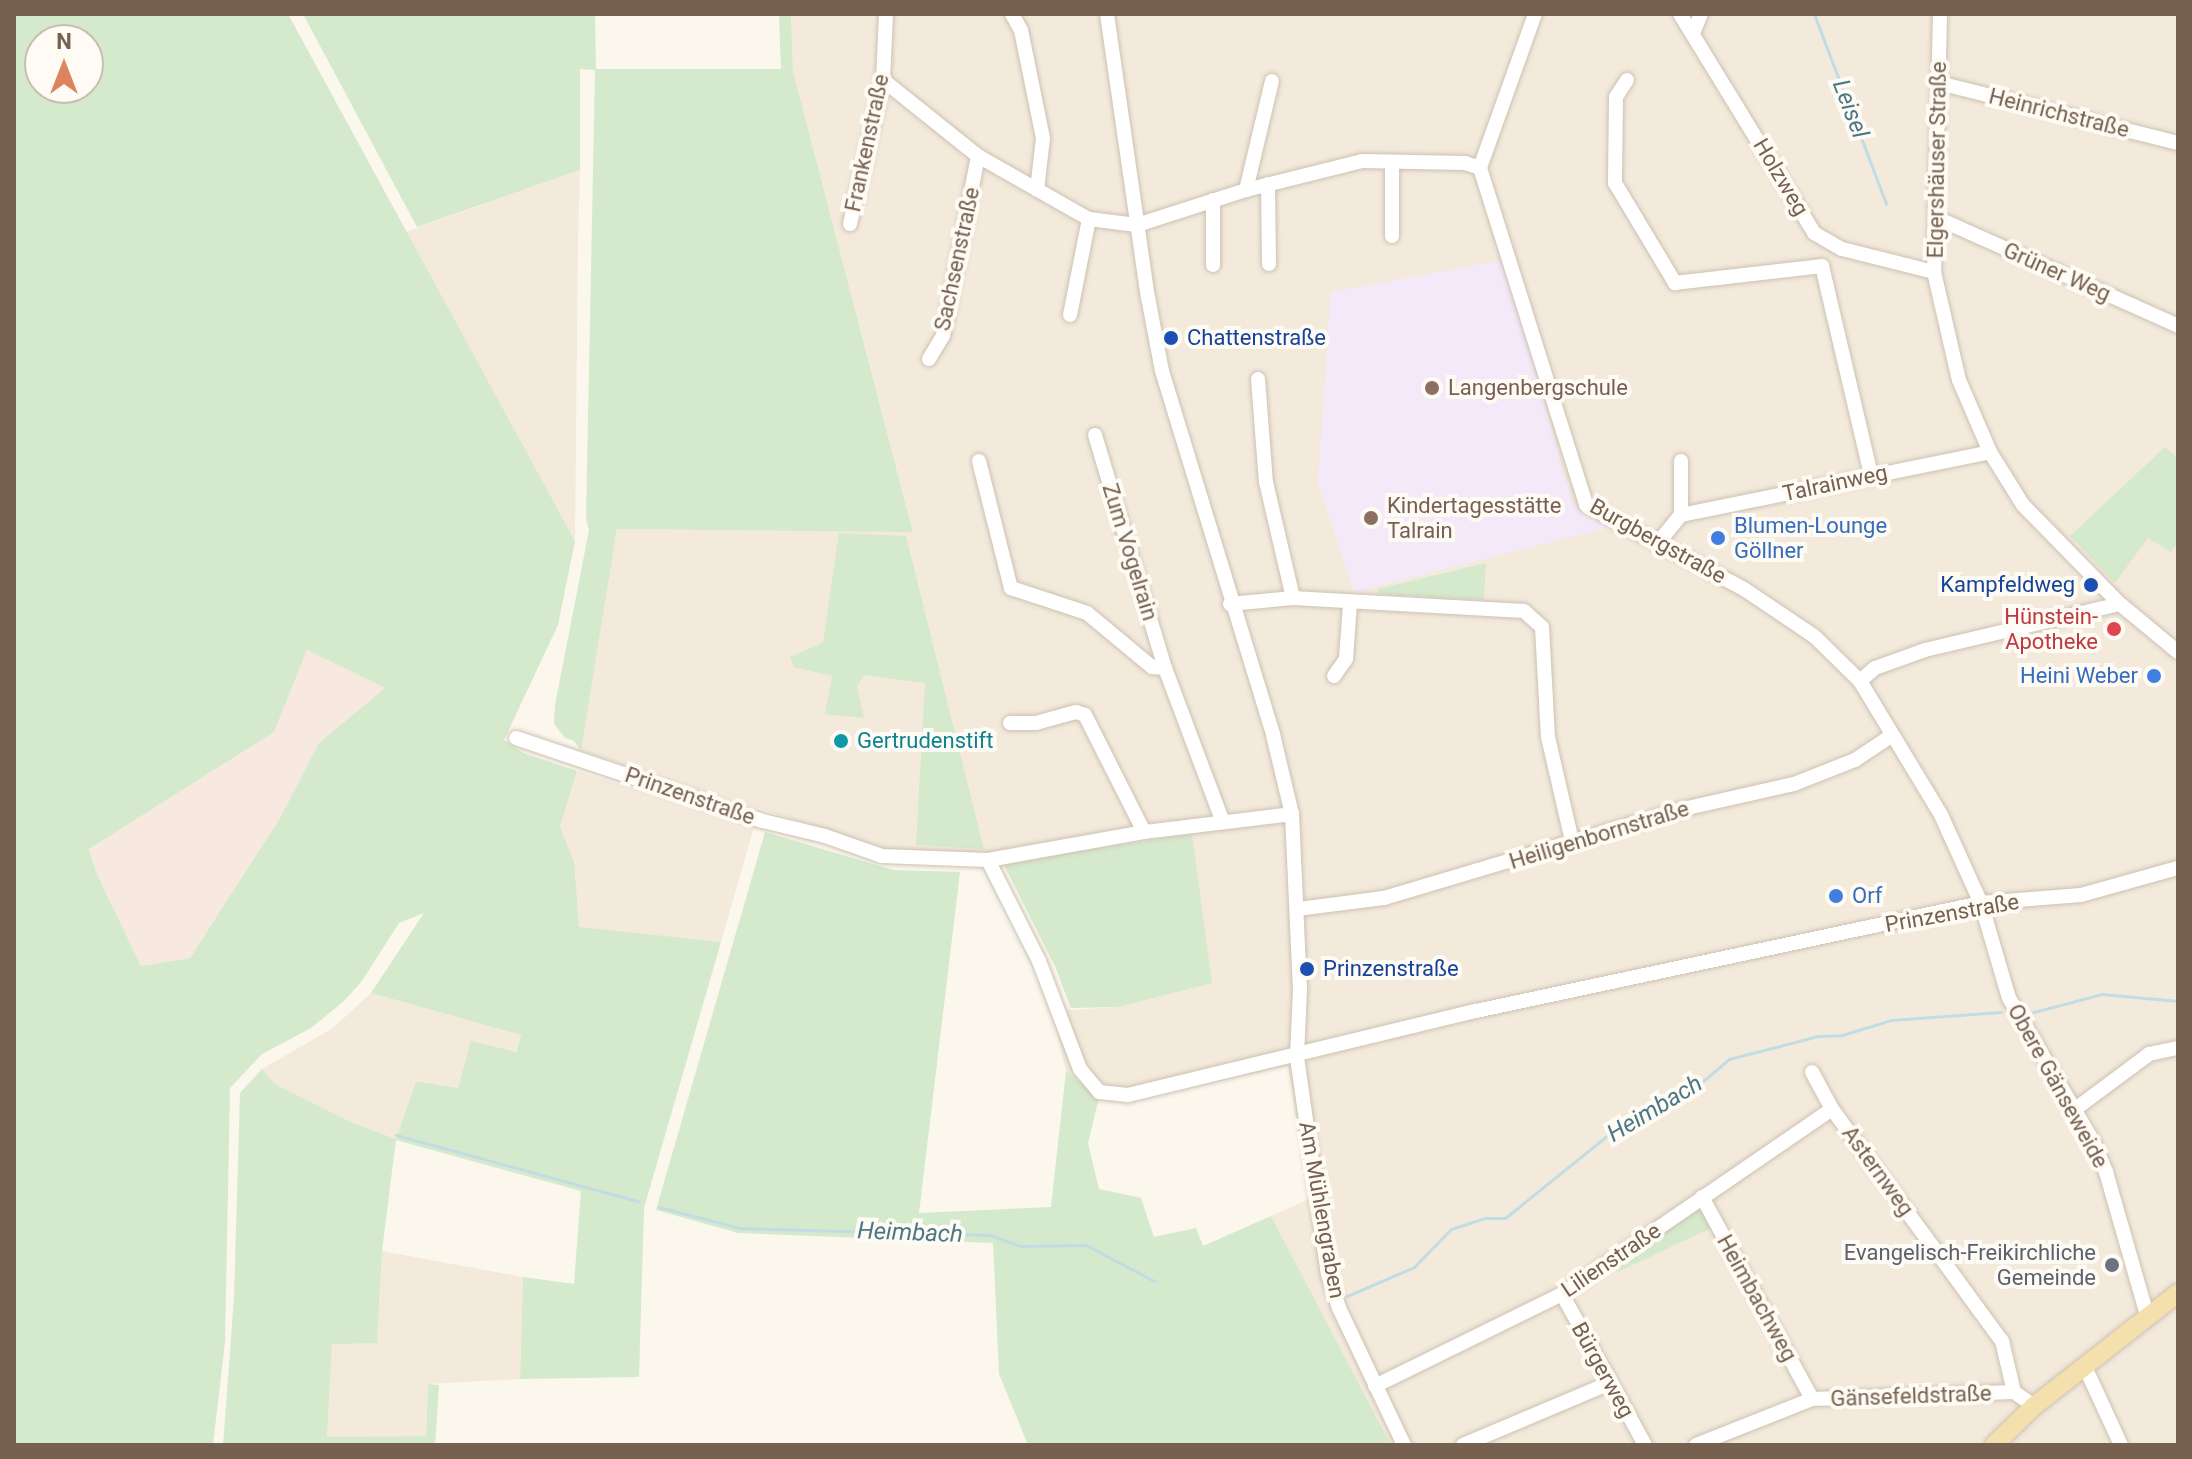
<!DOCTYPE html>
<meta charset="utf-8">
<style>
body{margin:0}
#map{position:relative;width:2192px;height:1459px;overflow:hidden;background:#fbf7ed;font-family:Roboto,sans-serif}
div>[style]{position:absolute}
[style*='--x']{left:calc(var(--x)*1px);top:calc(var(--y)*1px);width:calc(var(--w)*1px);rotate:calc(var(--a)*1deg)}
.residential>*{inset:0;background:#f3eadc}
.commercial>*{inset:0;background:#f7e9df}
.education>*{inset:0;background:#f4e9f8}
.green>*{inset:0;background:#d5e9cc}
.stream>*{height:3px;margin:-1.5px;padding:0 1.5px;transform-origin:1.5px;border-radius:1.5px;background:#c2dce4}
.roads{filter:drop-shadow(0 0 2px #cdc1b3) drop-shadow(0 0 2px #cdc1b3)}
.minor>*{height:14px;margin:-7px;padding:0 7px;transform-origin:7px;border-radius:7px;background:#fff}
.major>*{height:18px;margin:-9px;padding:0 9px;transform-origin:9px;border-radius:9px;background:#f4e0ac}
.dots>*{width:22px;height:22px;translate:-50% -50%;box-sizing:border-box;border:4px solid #fefbf4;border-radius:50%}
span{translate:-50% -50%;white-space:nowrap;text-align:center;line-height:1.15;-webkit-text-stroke:8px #fefbf4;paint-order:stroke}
.street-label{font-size:22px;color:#766151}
.transit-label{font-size:22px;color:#164399}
.left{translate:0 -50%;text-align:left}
.right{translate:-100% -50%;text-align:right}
.education-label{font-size:22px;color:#785e54}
.shop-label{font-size:22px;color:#366cbe}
.health-label{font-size:22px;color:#be3a42}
.culture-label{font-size:22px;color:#0d838f}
.worship-label{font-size:22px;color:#5b616d}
.water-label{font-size:24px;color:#4c7787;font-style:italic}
.frame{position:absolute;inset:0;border:16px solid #766151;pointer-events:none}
.north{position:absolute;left:24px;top:24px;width:80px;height:80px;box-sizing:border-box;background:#fefbf4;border:2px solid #c8bdb3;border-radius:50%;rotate:0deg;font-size:22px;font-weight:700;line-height:32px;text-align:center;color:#766151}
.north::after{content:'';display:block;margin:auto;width:28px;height:36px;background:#da855d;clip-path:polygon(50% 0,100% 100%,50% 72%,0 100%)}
</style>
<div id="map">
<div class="residential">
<div style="clip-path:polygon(791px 14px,2178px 14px,2178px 1445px,1391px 1445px,1271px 1216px,1309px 1199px,1288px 1066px,1167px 1093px,1122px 1100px,1099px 1097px,1066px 1071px,1052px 1011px,1117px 1007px,1003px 863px,895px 852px,581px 751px,617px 529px,913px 531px,793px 71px)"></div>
<div style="clip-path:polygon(580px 170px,578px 241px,575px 541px,405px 232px)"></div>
<div style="clip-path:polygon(577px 771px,754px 827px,721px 942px,579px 928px,560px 827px)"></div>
<div style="clip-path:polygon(371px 993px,521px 1035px,515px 1052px,458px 1088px,416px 1081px,396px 1139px,353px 1123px,275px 1084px,262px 1069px,333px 1028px)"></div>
<div style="clip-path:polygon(382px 1251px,523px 1277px,520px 1379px,428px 1384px,426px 1436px,327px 1438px,332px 1343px,377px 1343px)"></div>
</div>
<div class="commercial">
<div style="clip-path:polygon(307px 650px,385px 688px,319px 743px,280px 818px,190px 958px,141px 966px,96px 872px,89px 849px,274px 732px)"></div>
</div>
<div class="education">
<div style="clip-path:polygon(1504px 260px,1573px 505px,1615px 526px,1354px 592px,1318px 483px,1331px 292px)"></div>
</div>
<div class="green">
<div style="clip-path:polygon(evenodd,14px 14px,288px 14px,575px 541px,558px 625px,504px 740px,523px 753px,577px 771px,560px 827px,574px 862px,579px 927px,721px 942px,644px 1208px,639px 1377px,520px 1379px,523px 1277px,574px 1284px,581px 1191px,396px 1140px,382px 1251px,377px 1343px,332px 1344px,327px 1437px,426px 1436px,428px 1384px,439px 1385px,435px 1445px,223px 1445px,234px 1298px,240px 1093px,262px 1069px,275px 1084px,353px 1123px,396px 1139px,416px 1081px,458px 1088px,471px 1041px,516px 1052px,521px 1035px,371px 993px,424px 913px,399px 923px,362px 981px,344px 1001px,311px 1028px,262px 1054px,230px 1088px,225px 1342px,213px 1445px,14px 1445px,14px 14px,40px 40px,88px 40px,88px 88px,40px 88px,40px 40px,14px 14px,307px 650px,385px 688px,319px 743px,280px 818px,190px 958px,141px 966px,96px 872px,89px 849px,274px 732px,307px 650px)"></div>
<div style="clip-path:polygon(303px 14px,595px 14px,596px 69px,781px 69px,779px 14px,791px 14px,793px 71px,913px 532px,617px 529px,581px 751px,574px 741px,565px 738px,554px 724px,555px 705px,589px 530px,586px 519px,595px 70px,580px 69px,580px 170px,417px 227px)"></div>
<div style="clip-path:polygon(2165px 447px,2178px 458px,2178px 542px,2171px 552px,2148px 538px,2115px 583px,2070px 536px)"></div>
<div style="clip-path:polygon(839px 533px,906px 536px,984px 849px,916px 845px,925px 683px,864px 675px,857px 686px,864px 718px,825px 714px,832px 676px,794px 667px,790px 657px,823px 643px)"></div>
<div style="clip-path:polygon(1486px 563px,1484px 600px,1378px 594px,1378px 589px)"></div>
<div style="clip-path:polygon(765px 832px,893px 870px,960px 872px,919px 1213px,1051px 1207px,1066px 1071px,1099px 1097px,1088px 1143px,1099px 1189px,1141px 1198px,1154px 1237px,1196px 1228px,1203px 1246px,1271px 1216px,1391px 1445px,1028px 1445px,999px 1374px,993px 1243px,738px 1233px,656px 1210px)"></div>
<div style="clip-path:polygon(1192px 834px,1212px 983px,1117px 1007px,1071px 1008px,1055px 966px,1003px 863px)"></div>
<div style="clip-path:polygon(1704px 1208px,1715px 1226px,1618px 1272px,1614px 1263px,1692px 1210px)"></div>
</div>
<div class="stream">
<div style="--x:1814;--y:14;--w:203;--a:69.2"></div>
<div style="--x:2030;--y:1013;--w:74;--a:-14.8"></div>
<div style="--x:2102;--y:994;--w:76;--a:5.3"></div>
<div style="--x:396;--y:1135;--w:251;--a:15.3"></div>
<div style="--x:659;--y:1207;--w:83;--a:14.7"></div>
<div style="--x:739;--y:1228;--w:251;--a:1.6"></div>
<div style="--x:990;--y:1235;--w:33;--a:20"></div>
<div style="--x:1021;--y:1246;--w:65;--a:-0.9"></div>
<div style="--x:1086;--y:1245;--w:77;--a:27.9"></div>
<div style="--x:1347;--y:1296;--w:73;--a:-23.4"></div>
<div style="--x:1414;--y:1267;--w:53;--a:-45.8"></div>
<div style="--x:1451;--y:1229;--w:36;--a:-18"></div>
<div style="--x:1485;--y:1218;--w:20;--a:0"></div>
<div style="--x:1505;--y:1218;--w:153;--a:-38.9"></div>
<div style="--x:1624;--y:1122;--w:16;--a:-15"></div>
<div style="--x:1639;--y:1118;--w:29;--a:-41"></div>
<div style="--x:1661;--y:1099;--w:30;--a:-14"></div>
<div style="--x:1690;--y:1092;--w:51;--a:-40.2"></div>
<div style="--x:1729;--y:1059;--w:92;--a:-14.5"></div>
<div style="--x:1818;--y:1036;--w:24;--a:-2"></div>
<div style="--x:1842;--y:1035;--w:51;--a:-17"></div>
<div style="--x:1891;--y:1020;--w:110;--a:-4.2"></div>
</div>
<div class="roads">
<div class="minor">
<div style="--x:1012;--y:14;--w:18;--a:61"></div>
<div style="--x:1021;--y:30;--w:110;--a:78.5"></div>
<div style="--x:1043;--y:138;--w:52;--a:96.6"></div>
<div style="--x:1107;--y:14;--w:286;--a:81.8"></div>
<div style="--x:1148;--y:297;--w:75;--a:79.3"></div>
<div style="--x:1162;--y:371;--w:381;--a:73"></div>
<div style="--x:1273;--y:735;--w:81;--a:76.5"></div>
<div style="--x:1292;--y:814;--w:176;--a:87.4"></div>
<div style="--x:1300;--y:990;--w:67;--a:92.6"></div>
<div style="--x:1297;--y:1057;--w:219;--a:81.9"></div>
<div style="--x:1328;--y:1274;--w:36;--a:72"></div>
<div style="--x:1339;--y:1308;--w:152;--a:64.6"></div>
<div style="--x:1535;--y:14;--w:164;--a:109.7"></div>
<div style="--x:1480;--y:168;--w:353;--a:72.5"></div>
<div style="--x:1586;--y:505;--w:179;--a:28"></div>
<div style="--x:1744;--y:589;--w:84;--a:33.9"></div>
<div style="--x:1814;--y:636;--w:64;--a:44.4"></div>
<div style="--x:1860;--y:681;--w:157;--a:58.8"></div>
<div style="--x:1941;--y:815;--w:97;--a:65.6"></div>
<div style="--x:1981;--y:903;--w:99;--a:73.6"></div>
<div style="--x:2009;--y:998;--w:166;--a:59.6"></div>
<div style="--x:2093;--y:1141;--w:34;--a:67"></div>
<div style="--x:2106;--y:1172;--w:149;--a:74"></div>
<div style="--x:1680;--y:14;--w:257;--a:58.5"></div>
<div style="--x:1814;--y:233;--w:32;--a:30"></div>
<div style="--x:1842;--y:249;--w:95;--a:14"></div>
<div style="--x:1940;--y:14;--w:258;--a:91.3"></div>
<div style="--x:1934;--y:272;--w:111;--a:77"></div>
<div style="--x:1959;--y:380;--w:78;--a:66.7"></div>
<div style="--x:1990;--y:452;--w:62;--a:58.1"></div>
<div style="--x:2023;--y:505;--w:139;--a:45.6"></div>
<div style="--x:2120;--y:604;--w:75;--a:39.6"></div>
<div style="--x:1694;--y:31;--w:18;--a:-68"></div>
<div style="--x:883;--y:80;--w:122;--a:38.7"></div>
<div style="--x:978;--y:156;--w:128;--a:29.6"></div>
<div style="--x:1089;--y:219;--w:48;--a:7.1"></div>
<div style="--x:1137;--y:225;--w:114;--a:-17.8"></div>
<div style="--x:1246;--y:190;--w:120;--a:-14"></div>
<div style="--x:1362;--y:161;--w:103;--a:1.1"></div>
<div style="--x:1465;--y:163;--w:16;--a:18"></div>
<div style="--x:1627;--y:80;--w:20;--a:123"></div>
<div style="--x:1616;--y:97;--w:86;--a:90.7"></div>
<div style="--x:1615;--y:183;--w:117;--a:59"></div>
<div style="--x:1675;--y:283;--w:148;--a:-6.6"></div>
<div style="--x:1822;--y:266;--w:215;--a:76.8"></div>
<div style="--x:1939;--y:83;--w:246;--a:14.1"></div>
<div style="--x:1392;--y:162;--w:74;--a:90"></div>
<div style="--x:1268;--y:184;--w:80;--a:89.3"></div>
<div style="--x:1246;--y:190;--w:112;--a:-76.6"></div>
<div style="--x:1213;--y:200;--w:65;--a:90"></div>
<div style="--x:1937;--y:218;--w:264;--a:24.1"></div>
<div style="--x:850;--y:224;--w:148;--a:-77.1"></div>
<div style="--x:883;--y:80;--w:66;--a:-87.4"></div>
<div style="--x:1070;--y:315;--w:98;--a:-78.8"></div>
<div style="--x:929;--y:359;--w:27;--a:-59"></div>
<div style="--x:943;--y:336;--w:183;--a:-79"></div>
<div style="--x:1258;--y:379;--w:103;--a:85.6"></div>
<div style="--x:1266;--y:482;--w:119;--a:76.9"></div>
<div style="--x:1095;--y:435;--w:243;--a:73.3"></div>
<div style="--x:1165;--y:668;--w:165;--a:69.4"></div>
<div style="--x:979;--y:461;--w:131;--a:75.9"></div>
<div style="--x:1011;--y:588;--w:80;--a:18.2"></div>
<div style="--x:1087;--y:613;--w:85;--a:39.7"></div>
<div style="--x:1152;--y:667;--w:13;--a:4"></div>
<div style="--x:1681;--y:515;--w:54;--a:-90"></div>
<div style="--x:1658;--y:543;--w:36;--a:-51"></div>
<div style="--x:1681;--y:515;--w:315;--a:-11.5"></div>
<div style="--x:1230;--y:604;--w:63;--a:-5.4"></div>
<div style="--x:1293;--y:598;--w:231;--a:3.2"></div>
<div style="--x:1524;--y:611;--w:24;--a:42"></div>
<div style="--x:1542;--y:627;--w:110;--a:86.9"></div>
<div style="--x:1548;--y:737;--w:107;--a:77"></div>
<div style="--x:1334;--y:676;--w:21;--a:-55"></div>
<div style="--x:1346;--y:659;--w:56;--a:-85.9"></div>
<div style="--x:1860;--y:681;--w:20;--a:-41"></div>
<div style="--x:1875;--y:668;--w:53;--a:-19.8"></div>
<div style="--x:1925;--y:650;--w:200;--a:-13.3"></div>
<div style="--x:1010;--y:723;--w:26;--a:0"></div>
<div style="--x:1036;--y:723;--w:41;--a:-15.4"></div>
<div style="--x:1076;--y:712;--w:9;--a:18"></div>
<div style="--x:1085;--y:715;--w:131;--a:63.2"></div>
<div style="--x:516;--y:738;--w:261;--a:18.6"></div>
<div style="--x:763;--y:821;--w:64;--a:13.6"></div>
<div style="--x:825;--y:836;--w:60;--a:19.3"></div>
<div style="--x:882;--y:856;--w:106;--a:2.2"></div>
<div style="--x:988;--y:860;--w:113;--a:63.2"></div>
<div style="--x:1039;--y:961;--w:116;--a:69.2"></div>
<div style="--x:1080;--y:1069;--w:30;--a:50"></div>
<div style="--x:1099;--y:1092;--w:29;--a:6"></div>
<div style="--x:1128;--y:1095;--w:358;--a:-13.6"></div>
<div style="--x:1476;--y:1011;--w:516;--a:-12.07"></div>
<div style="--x:1981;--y:903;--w:100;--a:-4.6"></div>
<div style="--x:2081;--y:895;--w:101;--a:-15.6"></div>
<div style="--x:988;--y:860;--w:158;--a:-10.2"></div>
<div style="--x:1144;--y:832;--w:149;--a:-6.9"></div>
<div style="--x:1298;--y:909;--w:87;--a:-7.3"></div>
<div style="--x:1384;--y:898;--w:312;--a:-16.6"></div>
<div style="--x:1683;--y:809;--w:114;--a:-12.7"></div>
<div style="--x:1794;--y:784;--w:66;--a:-21.5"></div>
<div style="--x:1855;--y:760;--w:43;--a:-33.7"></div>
<div style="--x:1812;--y:1072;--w:42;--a:61.6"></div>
<div style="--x:1832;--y:1109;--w:288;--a:53.8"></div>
<div style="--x:2002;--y:1341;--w:52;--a:76.8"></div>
<div style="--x:2074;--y:1110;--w:94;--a:-36.7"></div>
<div style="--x:2149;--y:1054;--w:30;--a:-12"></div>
<div style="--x:1702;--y:1197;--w:230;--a:61.4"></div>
<div style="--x:1562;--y:1294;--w:172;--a:61.2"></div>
<div style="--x:2085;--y:1367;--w:86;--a:65.2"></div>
<div style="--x:1375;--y:1386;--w:208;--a:-26.2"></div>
<div style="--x:1562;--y:1294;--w:327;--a:-34.4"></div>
<div style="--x:1463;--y:1445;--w:160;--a:-22.9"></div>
<div style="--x:1696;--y:1445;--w:125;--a:-21.6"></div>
<div style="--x:1812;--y:1399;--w:202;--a:-2"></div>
<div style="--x:2014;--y:1392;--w:24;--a:35"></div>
</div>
<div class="major">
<div style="--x:1994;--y:1445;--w:56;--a:-44.3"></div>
<div style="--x:2034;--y:1406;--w:183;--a:-38.1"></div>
</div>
</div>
<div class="dots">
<div style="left:1171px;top:338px;background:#1a4fb4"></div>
<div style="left:1432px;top:388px;background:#8d6e63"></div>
<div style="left:1371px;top:518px;background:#8d6e63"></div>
<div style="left:1718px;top:538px;background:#3f7fe0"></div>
<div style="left:2091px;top:585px;background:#1a4fb4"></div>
<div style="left:2114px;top:629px;background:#e0444e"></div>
<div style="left:2154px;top:676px;background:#3f7fe0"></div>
<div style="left:841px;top:741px;background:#0f9aa8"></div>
<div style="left:1836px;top:896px;background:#3f7fe0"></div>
<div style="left:1307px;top:969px;background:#1a4fb4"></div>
<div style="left:2112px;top:1265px;background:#6b7280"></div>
</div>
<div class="street-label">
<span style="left:2059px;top:113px;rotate:14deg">Heinrichstraße</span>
<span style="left:867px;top:143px;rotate:-78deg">Frankenstraße</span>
<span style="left:1937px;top:160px;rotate:-89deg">Elgershäuser Straße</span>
<span style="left:1781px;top:177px;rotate:59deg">Holzweg</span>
<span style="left:957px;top:259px;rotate:-78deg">Sachsenstraße</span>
<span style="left:2057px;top:272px;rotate:24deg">Grüner Weg</span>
<span style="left:1835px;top:483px;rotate:-12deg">Talrainweg</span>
<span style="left:1658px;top:541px;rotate:29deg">Burgbergstraße</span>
<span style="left:1130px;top:552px;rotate:73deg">Zum Vogelrain</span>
<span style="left:690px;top:796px;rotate:19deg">Prinzenstraße</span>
<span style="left:1599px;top:835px;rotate:-17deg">Heiligenbornstraße</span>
<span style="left:1952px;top:913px;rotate:-10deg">Prinzenstraße</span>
<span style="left:2058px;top:1086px;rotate:61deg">Obere Gänseweide</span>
<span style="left:1878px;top:1171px;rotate:54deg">Asternweg</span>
<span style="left:1322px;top:1210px;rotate:80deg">Am Mühlengraben</span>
<span style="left:1611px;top:1260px;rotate:-34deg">Lilienstraße</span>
<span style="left:1757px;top:1298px;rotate:61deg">Heimbachweg</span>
<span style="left:1603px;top:1370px;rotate:61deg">Bürgerweg</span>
<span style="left:1911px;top:1396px;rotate:-2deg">Gänsefeldstraße</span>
</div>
<div class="transit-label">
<span class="left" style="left:1187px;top:338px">Chattenstraße</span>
<span class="right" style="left:2075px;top:585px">Kampfeldweg</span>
<span class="left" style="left:1323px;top:969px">Prinzenstraße</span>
</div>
<div class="education-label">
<span class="left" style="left:1448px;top:388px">Langenbergschule</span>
<span class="left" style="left:1387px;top:518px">Kindertagesstätte<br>Talrain</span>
</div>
<div class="shop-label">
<span class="left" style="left:1734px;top:538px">Blumen-Lounge<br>Göllner</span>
<span class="right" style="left:2138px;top:676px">Heini Weber</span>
<span class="left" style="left:1852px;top:896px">Orf</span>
</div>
<div class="health-label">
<span class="right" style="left:2098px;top:629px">Hünstein-<br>Apotheke</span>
</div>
<div class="culture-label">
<span class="left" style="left:857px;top:741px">Gertrudenstift</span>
</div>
<div class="worship-label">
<span class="right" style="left:2096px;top:1265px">Evangelisch-Freikirchliche<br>Gemeinde</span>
</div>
<div class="water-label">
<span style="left:1850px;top:109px;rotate:69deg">Leisel</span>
<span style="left:1655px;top:1109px;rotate:-31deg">Heimbach</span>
<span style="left:910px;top:1233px;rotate:2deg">Heimbach</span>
</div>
<div class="frame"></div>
<div class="north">N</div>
</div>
